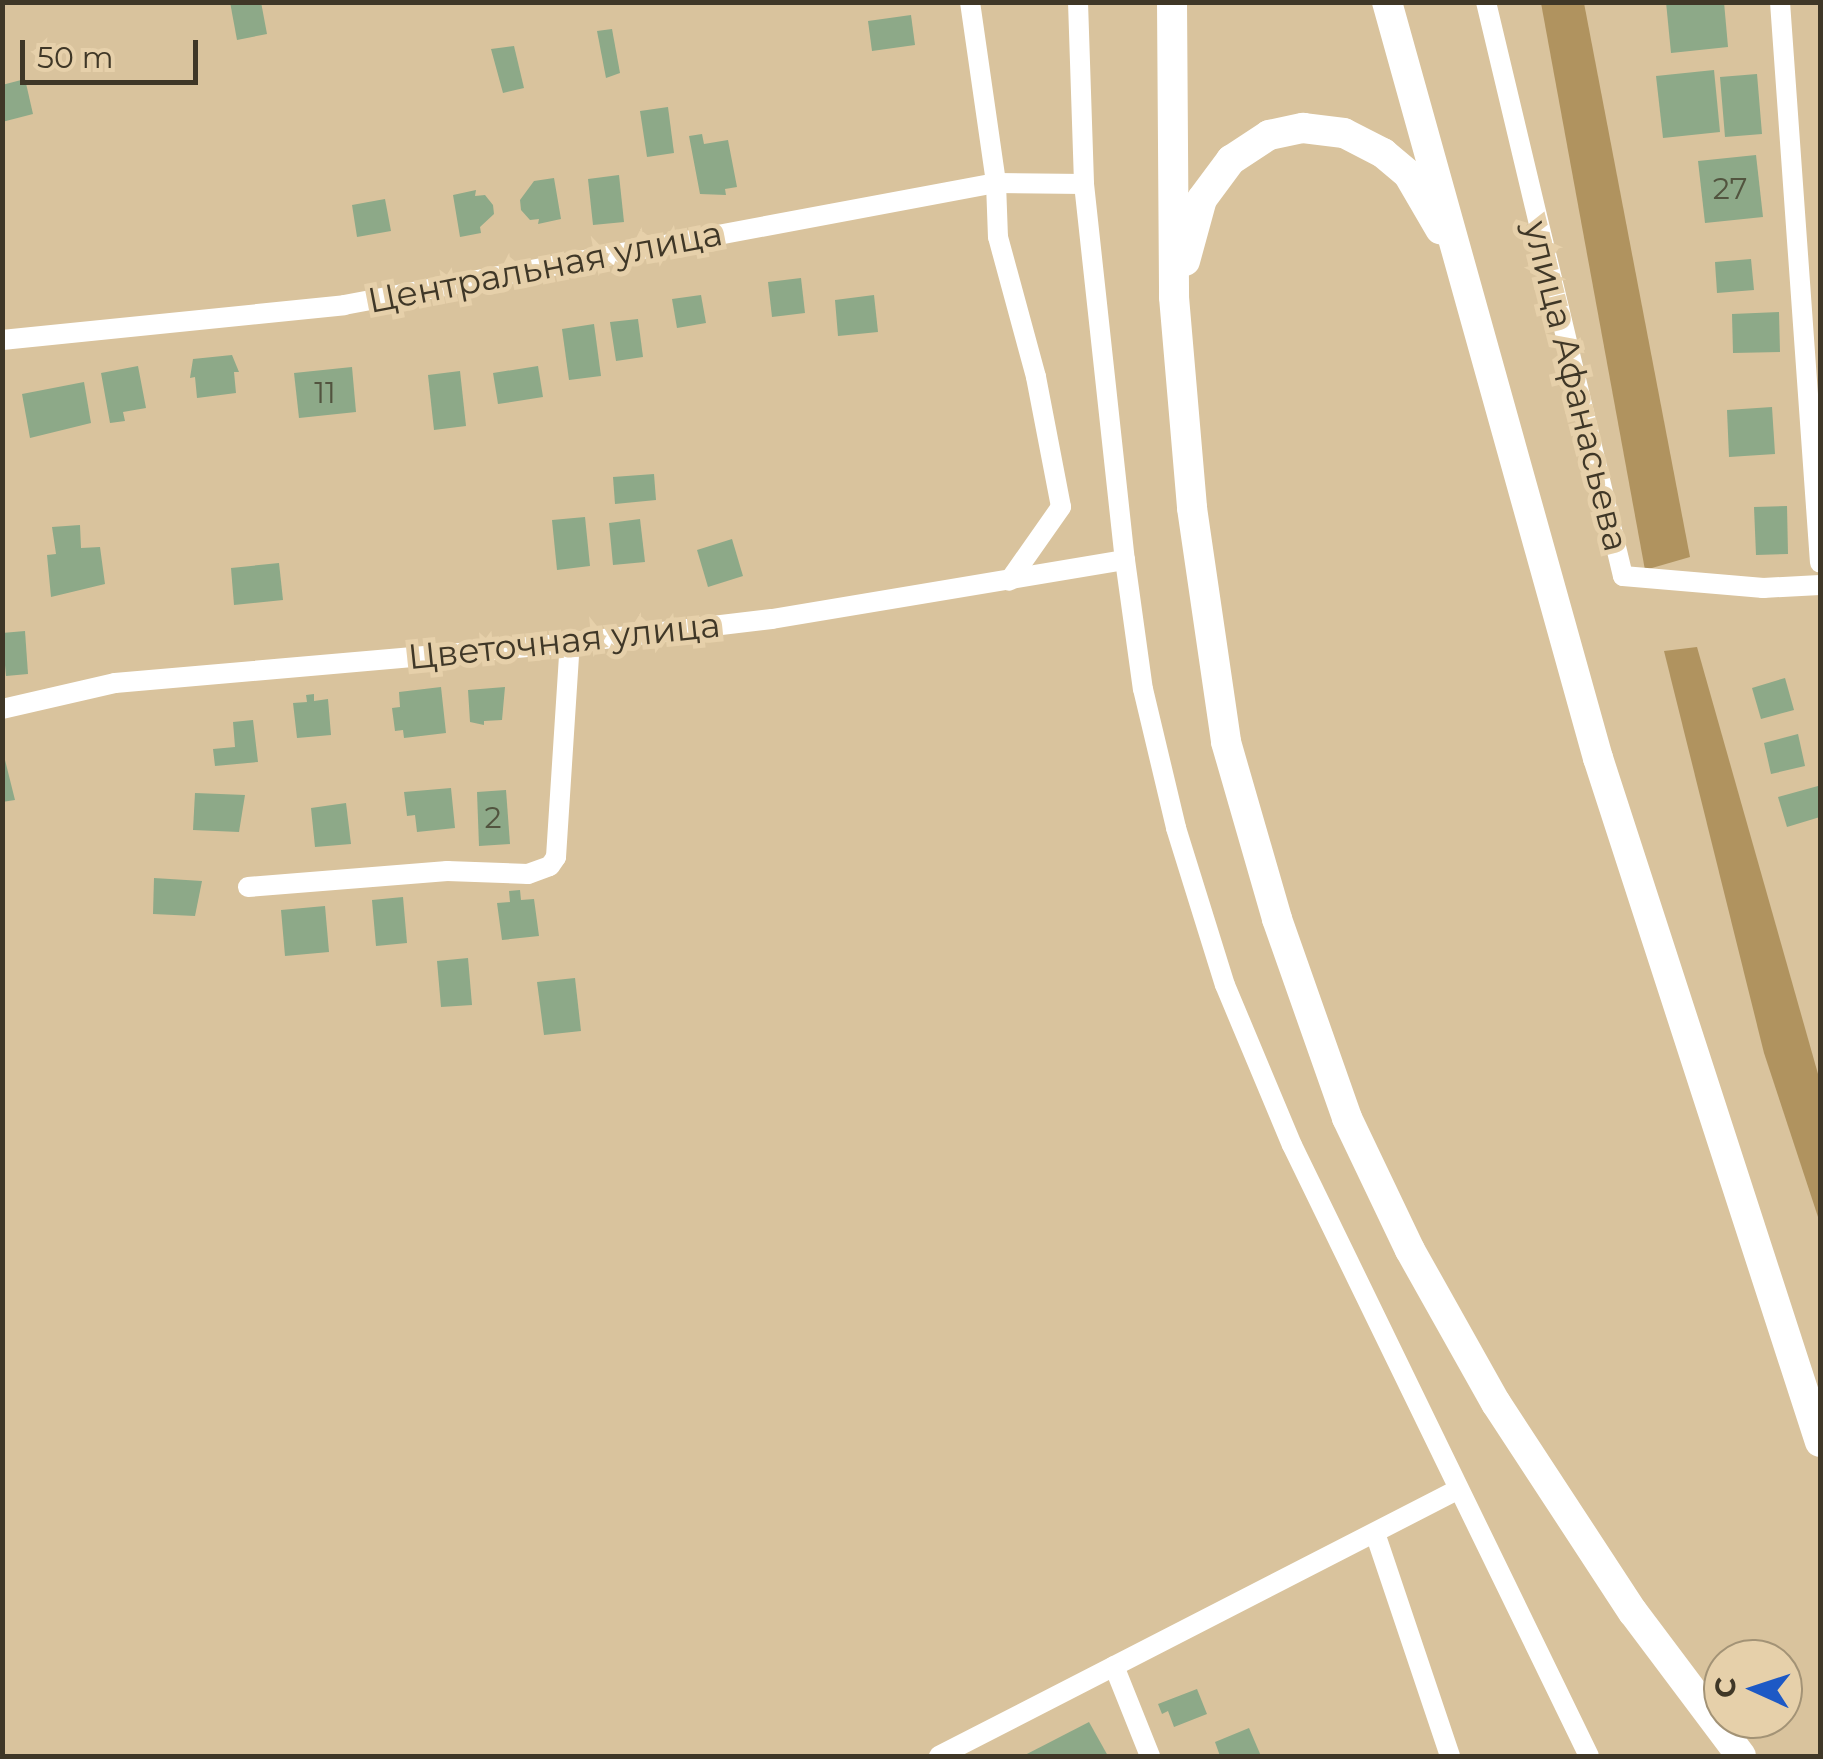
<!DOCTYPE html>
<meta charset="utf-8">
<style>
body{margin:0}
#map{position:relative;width:1823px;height:1759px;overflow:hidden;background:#d9c39d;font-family:Montserrat,sans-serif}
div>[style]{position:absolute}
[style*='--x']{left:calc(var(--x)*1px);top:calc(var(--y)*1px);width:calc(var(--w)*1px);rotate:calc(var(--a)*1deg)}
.green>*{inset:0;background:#b0935f}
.building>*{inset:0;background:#8da988}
.minor>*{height:20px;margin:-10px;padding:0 10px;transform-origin:10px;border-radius:10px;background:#fff}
.secondary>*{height:30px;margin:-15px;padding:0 15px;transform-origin:15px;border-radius:15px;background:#fff}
span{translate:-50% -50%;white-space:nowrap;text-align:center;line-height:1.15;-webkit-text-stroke:10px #e6d0aa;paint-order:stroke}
.number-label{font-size:30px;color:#52543f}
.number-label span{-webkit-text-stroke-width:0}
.street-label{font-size:35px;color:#3f3727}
.frame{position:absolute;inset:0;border:5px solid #3f3727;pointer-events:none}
.north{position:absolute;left:1703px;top:1639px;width:100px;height:100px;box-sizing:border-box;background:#e6d0aa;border:2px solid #a39376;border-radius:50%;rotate:273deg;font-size:28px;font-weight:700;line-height:40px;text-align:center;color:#3f3727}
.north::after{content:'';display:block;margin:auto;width:35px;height:45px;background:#1d59c5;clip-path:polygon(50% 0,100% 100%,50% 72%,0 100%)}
.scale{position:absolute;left:20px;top:40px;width:178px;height:45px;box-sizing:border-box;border:5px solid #3f3727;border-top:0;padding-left:12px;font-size:30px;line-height:35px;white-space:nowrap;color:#3f3727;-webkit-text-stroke:8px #e6d0aa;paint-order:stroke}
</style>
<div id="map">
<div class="green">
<div style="clip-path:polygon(1541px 3px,1584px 3px,1690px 557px,1645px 570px)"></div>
<div style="clip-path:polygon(1697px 647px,1820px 1081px,1820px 1223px,1764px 1053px,1664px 651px)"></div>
</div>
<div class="building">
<div style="clip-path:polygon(230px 2px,261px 2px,267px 34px,237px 40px)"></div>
<div style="clip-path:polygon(1666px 2px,1724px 2px,1728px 47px,1671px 53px)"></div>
<div style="clip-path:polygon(911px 15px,915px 45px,872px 51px,868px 21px)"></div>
<div style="clip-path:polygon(612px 29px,620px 73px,606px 78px,597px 31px)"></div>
<div style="clip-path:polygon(514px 46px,524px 88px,503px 93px,491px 49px)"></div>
<div style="clip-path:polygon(1714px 70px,1720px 132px,1663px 138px,1656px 76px)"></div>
<div style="clip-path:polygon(1757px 74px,1762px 134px,1725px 137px,1720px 77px)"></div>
<div style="clip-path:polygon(25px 79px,33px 114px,2px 122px,2px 85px)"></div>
<div style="clip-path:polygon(668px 107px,674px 153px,647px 157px,640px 111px)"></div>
<div style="clip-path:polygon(702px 134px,704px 144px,728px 140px,737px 187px,725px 189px,726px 195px,700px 194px,689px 136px)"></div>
<div style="clip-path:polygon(1756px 155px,1763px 217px,1705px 223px,1698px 161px)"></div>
<div style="clip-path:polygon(619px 175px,624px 222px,593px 225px,588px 179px)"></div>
<div style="clip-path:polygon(554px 178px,561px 219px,538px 224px,539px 219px,530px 220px,521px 210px,520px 200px,534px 181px)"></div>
<div style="clip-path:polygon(476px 190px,475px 196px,485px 195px,493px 205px,494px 214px,480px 227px,481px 233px,460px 237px,453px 195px)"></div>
<div style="clip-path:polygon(385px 199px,391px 231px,357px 237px,352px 205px)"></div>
<div style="clip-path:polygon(1751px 259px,1754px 290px,1717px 293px,1715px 262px)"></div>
<div style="clip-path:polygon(801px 278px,805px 313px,772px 317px,768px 282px)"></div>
<div style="clip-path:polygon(701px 295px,706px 323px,677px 328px,672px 299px)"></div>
<div style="clip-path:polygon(874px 295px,878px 332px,838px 336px,835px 300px)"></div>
<div style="clip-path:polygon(1779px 312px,1780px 352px,1733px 353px,1732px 314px)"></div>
<div style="clip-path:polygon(638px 319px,643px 357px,616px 361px,610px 322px)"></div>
<div style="clip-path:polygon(594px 324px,601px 376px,569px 380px,562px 329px)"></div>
<div style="clip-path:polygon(232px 355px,239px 372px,234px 372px,236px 393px,197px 398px,195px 377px,190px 378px,193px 359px)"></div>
<div style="clip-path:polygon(138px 366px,146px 408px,123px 412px,125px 421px,110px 423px,101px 373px)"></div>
<div style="clip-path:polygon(538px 366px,543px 397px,498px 404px,493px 373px)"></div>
<div style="clip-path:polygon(352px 367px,356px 412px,299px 418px,294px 373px)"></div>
<div style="clip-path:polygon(460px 371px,466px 426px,434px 430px,428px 375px)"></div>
<div style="clip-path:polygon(84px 382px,91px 423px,30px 438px,22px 394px)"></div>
<div style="clip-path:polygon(1772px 407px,1775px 454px,1729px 457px,1727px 410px)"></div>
<div style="clip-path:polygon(654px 474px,656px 500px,615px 504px,613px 477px)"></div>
<div style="clip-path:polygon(1787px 506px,1788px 554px,1756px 555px,1754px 507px)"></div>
<div style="clip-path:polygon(585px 517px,590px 566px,557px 570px,552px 520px)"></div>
<div style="clip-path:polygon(640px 519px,645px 562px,613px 565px,609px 523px)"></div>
<div style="clip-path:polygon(80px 525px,81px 548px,100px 547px,105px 584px,51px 597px,47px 555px,56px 554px,52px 527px)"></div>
<div style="clip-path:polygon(732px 539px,743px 576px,708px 587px,697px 550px)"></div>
<div style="clip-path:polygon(279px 563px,283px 600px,234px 605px,231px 568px)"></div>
<div style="clip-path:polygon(25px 631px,28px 674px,6px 676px,2px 633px)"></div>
<div style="clip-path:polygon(1785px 678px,1794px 710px,1761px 719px,1752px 688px)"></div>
<div style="clip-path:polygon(441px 687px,446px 733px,404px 738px,403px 730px,395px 731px,392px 708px,400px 707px,399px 692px)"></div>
<div style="clip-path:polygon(505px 687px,502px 720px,484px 721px,484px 725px,470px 722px,468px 690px)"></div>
<div style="clip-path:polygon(314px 694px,314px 701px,328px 699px,331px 735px,297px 738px,293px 703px,307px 702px,306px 695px)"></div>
<div style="clip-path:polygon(253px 720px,258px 762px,215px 766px,213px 749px,235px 747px,233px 722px)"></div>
<div style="clip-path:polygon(1798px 734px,1805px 766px,1771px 774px,1764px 743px)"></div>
<div style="clip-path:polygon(2px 748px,15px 800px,2px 802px)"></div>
<div style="clip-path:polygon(1818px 786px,1820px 817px,1787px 827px,1778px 797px)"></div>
<div style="clip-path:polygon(451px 788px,455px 828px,417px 832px,415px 815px,407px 816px,404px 792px)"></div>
<div style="clip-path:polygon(506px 790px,510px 844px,479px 846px,477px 792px)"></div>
<div style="clip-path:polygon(195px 793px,245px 795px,239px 832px,193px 830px)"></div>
<div style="clip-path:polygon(346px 803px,351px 844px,315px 847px,311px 808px)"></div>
<div style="clip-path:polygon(154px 878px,202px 881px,195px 916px,153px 914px)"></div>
<div style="clip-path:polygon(520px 890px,521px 900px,534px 899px,539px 936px,502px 940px,497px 903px,510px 902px,509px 891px)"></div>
<div style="clip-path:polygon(403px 897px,407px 943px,376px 946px,372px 900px)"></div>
<div style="clip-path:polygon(325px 906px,329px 952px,285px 956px,281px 910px)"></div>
<div style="clip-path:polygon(468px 958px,472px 1005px,441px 1007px,437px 961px)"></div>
<div style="clip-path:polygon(575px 978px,581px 1031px,544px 1035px,537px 982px)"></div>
<div style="clip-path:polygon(1197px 1689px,1207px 1714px,1174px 1727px,1168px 1711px,1162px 1714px,1158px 1704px)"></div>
<div style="clip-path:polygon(1089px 1722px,1108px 1756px,1023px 1756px)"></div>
<div style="clip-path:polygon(1249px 1728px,1261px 1756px,1220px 1756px,1215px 1742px)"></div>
</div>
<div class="minor">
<div style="--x:970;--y:2;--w:183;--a:81.8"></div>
<div style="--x:996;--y:183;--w:54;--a:87.9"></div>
<div style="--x:998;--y:237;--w:145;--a:74.8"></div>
<div style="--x:1036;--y:377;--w:132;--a:79.1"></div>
<div style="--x:1061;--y:507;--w:90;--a:125.1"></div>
<div style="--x:1078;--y:2;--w:182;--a:88.1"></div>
<div style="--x:1084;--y:184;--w:378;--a:83.8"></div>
<div style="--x:1125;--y:560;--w:130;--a:82.1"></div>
<div style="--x:1143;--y:689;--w:143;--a:76.6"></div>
<div style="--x:1176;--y:828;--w:164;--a:72.7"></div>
<div style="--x:1225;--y:985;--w:173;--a:67.3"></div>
<div style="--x:1292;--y:1145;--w:679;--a:64.08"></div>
<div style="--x:1486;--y:2;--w:590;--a:76.58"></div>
<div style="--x:1623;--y:576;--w:141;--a:4.9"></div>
<div style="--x:1763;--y:588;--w:57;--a:-3"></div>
<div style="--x:1780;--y:2;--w:562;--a:85.92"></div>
<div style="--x:2;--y:340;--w:344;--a:-5.8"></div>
<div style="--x:344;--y:305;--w:663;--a:-10.6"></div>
<div style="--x:996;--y:183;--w:88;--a:0.7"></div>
<div style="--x:2;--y:709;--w:116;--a:-13"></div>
<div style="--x:115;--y:683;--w:457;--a:-5"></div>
<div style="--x:570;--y:643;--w:203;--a:-6.8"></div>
<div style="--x:772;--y:619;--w:358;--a:-9.5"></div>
<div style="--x:248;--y:887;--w:200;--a:-4.6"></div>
<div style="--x:447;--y:871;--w:81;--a:2.1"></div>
<div style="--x:528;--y:874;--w:23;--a:-20"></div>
<div style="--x:550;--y:866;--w:11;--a:-56"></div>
<div style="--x:556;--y:857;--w:214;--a:-86.3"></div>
<div style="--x:1375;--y:1533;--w:235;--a:71.4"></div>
<div style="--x:1114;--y:1666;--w:97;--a:68.2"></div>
<div style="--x:939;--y:1756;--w:582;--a:-27.18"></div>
</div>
<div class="secondary">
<div style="--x:1172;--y:2;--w:295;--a:89.6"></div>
<div style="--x:1174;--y:297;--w:212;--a:85.1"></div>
<div style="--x:1192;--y:508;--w:236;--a:81.7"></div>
<div style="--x:1226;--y:742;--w:184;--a:73.9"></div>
<div style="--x:1277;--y:919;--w:211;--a:70.6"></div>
<div style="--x:1347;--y:1118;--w:146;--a:64.5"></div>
<div style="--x:1410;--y:1250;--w:176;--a:60.7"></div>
<div style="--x:1496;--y:1403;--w:250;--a:56.8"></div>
<div style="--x:1633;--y:1612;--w:180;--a:53.1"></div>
<div style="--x:1387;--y:2;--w:785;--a:74.41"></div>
<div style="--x:1598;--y:758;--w:719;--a:72.02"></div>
<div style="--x:1185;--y:261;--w:64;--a:-74.7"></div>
<div style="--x:1202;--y:199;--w:49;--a:-53.4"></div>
<div style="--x:1231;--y:160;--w:45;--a:-33.3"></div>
<div style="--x:1269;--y:135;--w:35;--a:-12"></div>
<div style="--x:1303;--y:128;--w:41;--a:7"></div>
<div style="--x:1344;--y:133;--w:44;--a:27.1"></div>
<div style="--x:1383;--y:153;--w:33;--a:40"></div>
<div style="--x:1408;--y:174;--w:64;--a:59.8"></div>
</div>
<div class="number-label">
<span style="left:1730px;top:189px">27</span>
<span style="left:325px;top:393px">11</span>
<span style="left:493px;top:818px">2</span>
</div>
<div class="street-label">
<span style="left:545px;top:267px;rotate:-11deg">Центральная улица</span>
<span style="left:1576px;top:386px;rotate:76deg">улица Афанасьева</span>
<span style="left:564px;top:641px;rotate:-6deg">Цветочная улица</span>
</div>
<div class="frame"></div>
<div class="north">С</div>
<div class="scale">50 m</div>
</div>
